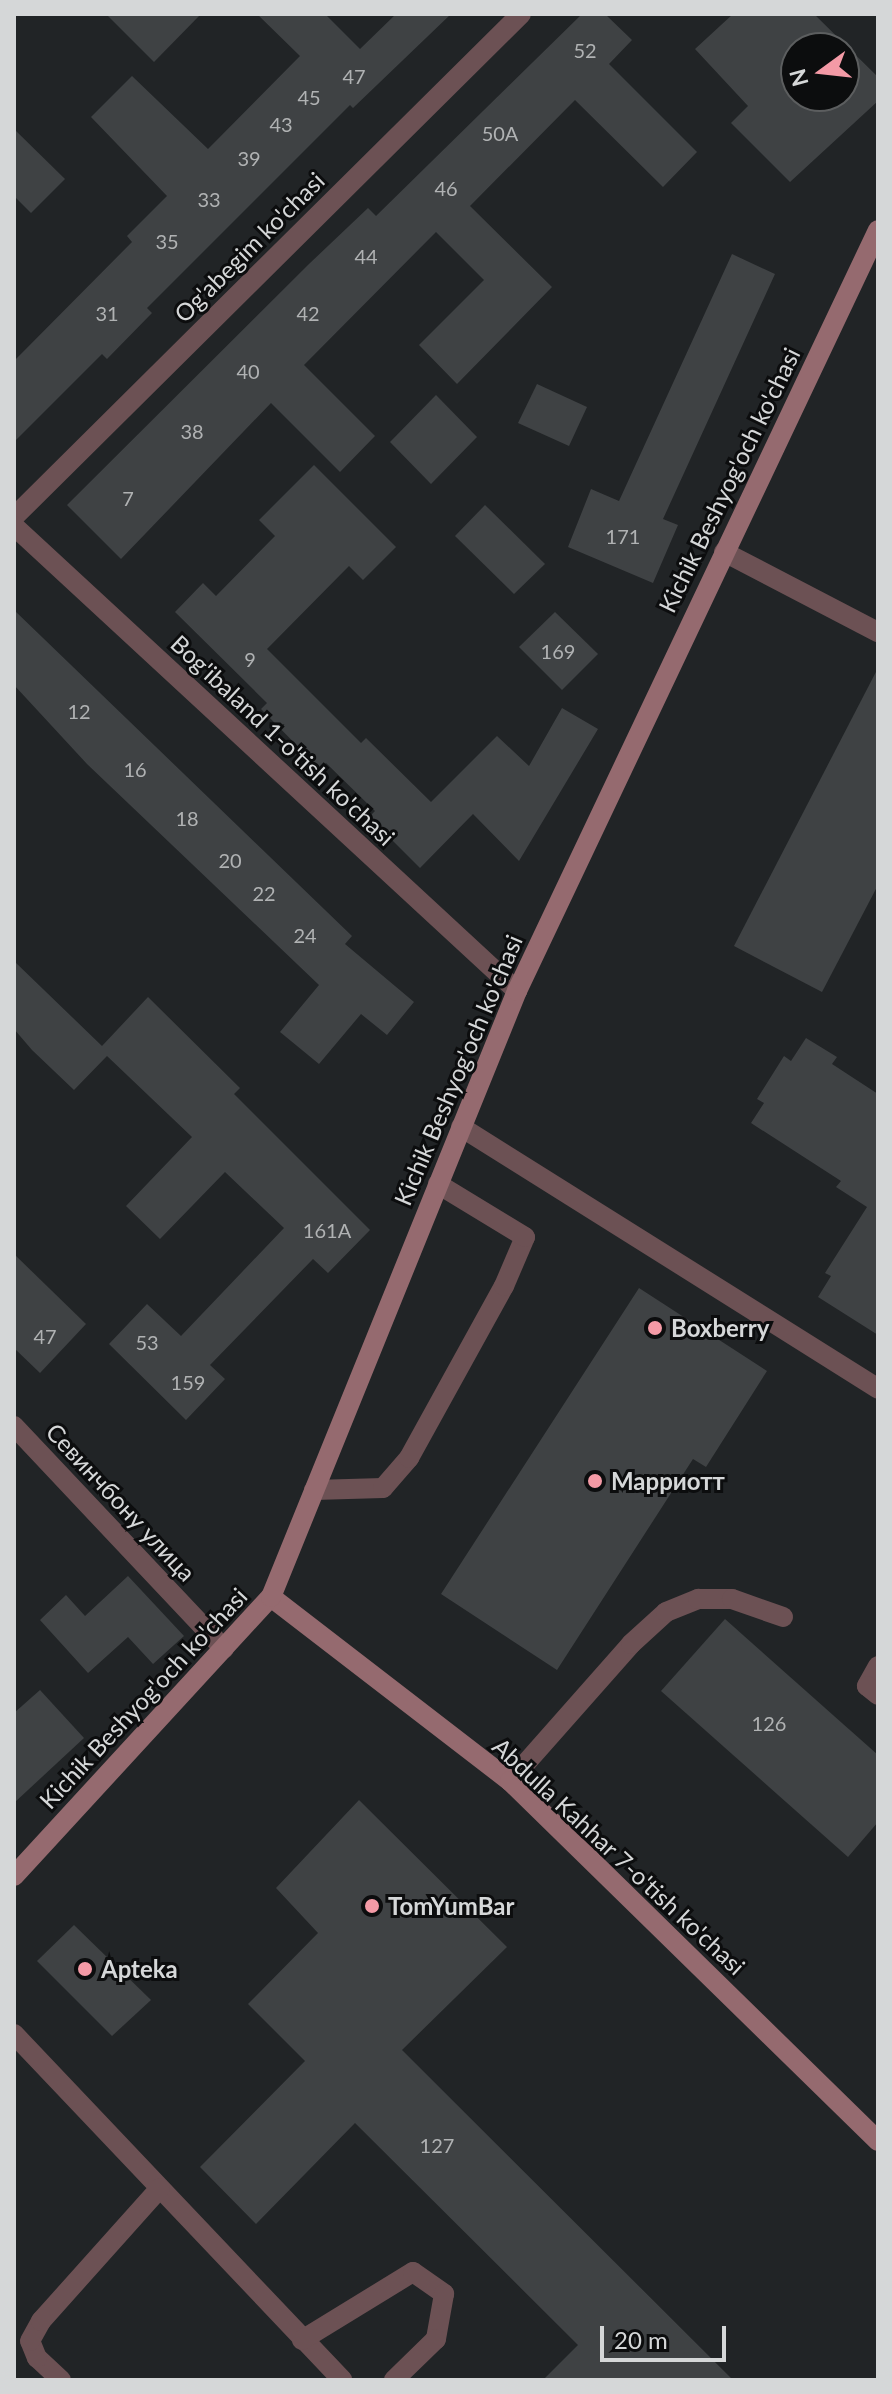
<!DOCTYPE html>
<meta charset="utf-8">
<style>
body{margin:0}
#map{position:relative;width:892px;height:2394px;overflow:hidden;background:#212426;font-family:Lato,sans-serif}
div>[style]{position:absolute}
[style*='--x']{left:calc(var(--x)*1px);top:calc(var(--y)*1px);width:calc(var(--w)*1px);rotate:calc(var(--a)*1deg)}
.building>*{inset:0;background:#3f4244}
.lane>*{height:20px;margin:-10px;padding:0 10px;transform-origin:10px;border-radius:10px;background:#6c5154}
.street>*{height:20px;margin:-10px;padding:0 10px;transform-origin:10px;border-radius:10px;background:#6c5154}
.secondary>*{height:20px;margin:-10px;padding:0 10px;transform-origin:10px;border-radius:10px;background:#956a6f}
.dots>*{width:22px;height:22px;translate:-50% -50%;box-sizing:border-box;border:4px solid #0c0d0e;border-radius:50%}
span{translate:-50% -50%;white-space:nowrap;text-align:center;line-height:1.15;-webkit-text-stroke:6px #0c0d0e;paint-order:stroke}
.number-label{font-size:20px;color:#b0b2b3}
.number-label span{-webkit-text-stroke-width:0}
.street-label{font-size:24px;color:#d5d7d8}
.poi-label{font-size:24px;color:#d5d7d8;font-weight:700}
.left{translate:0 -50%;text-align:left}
.frame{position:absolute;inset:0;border:16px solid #d5d7d8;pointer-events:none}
.north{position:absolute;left:780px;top:32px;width:80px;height:80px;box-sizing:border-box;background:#0c0d0e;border:2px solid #5c5e5f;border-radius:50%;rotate:255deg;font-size:22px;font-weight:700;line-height:32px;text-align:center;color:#d5d7d8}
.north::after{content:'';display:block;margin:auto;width:28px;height:36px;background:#f49aa6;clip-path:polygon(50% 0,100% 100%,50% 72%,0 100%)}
.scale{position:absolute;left:600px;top:2326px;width:126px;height:36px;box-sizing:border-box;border:4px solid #d5d7d8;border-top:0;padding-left:10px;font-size:24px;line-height:28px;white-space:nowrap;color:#d5d7d8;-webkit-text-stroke:6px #0c0d0e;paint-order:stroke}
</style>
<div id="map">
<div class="building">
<div style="clip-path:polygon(106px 14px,201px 14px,154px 62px)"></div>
<div style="clip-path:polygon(257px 14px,325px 14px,360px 49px,396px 14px,451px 14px,353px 108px,350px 105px,147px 308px,152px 313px,107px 359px,102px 354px,14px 442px,14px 361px,132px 242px,127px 236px,167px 196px,91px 117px,132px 76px,208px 149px,300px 56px)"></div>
<div style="clip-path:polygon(582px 14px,605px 14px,632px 40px,609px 64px,697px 152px,663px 187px,575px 100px,470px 206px,552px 287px,457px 384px,419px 345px,484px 280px,436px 232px,304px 365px,375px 436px,340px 472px,271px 403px,121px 559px,67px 505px,309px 264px,368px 208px,376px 216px)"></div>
<div style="clip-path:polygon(evenodd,733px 14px,814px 14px,878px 77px,878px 101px,790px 182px,731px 123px,748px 106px,695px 49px,733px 14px,796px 48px,844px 48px,844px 96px,796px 96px,796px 48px)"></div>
<div style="clip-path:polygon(14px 129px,65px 179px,31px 213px,14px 196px)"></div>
<div style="clip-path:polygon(732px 254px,775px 274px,663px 519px,678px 525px,653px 583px,568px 547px,591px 489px,619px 501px)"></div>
<div style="clip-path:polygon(537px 384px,587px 407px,569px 446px,518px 423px)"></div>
<div style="clip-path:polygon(436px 395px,477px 437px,431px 484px,390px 442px)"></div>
<div style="clip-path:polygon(314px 465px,396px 547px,363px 580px,349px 566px,267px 649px,361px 743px,366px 738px,431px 802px,497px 736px,529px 766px,562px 708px,598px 729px,519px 861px,473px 814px,420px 868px,369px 817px,375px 811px,326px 763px,320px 769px,261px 709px,267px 703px,175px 612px,203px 583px,216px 596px,275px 536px,259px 520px)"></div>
<div style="clip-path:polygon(485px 505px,545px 564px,514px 594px,455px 536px)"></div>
<div style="clip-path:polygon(14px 610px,352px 936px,345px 944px,414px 1002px,387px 1035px,361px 1014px,319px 1064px,280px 1032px,319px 985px,87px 764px,14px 685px)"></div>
<div style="clip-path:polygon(555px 612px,598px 654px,562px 690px,519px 647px)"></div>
<div style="clip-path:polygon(878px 668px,878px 885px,822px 992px,734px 946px)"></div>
<div style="clip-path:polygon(14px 961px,102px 1046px,148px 997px,240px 1088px,234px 1094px,370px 1230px,328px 1273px,313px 1259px,210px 1365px,225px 1379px,186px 1420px,109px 1344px,147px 1304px,181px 1336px,284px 1228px,225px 1172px,160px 1239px,126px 1206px,192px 1137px,107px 1056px,74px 1090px,32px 1050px,14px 1029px)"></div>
<div style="clip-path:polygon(806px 1038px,837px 1057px,832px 1064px,878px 1094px,878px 1335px,818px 1297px,831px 1276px,825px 1273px,867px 1207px,836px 1187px,841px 1181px,751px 1123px,764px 1103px,757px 1099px,784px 1056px,791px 1061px)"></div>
<div style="clip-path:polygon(14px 1254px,86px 1324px,40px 1373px,14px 1348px)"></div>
<div style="clip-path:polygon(639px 1288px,767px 1371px,706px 1467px,693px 1459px,557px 1670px,441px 1594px)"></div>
<div style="clip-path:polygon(128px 1576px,184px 1636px,153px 1664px,128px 1637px,88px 1673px,40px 1620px,66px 1595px,85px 1616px)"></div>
<div style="clip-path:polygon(725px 1619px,878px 1755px,878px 1822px,848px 1857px,661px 1691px)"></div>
<div style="clip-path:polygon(40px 1690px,84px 1738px,14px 1803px,14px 1713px)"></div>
<div style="clip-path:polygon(359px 1800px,507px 1947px,402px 2050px,733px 2380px,543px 2380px,578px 2345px,355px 2123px,256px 2224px,200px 2167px,305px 2061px,248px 2004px,318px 1933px,276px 1888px)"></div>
<div style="clip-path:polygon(74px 1925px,151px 2000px,112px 2036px,37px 1961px)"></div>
</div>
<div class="lane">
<div style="--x:461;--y:1127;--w:492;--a:32.1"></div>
<div style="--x:314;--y:1490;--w:69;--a:-1.7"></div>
<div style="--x:383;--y:1488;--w:40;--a:-49"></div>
<div style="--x:409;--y:1458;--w:196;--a:-61.1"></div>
<div style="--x:504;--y:1286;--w:53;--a:-66.8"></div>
<div style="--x:525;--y:1237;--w:102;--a:-148.7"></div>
<div style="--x:878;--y:1666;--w:23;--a:119"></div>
<div style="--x:867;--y:1686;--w:14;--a:39"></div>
<div style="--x:510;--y:1781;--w:183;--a:-48.5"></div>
<div style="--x:631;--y:1644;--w:47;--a:-42.4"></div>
<div style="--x:666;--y:1612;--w:35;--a:-22"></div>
<div style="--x:698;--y:1599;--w:34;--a:0"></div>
<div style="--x:732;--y:1599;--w:54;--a:19.4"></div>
<div style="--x:14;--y:2034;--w:477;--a:46.5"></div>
<div style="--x:302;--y:2340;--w:130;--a:-31.5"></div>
<div style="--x:413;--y:2272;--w:38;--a:35"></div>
<div style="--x:444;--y:2294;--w:46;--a:100.1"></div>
<div style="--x:436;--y:2339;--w:59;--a:135.7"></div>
<div style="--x:61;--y:2380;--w:33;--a:-137"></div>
<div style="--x:37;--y:2358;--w:18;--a:-112"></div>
<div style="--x:30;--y:2341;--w:23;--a:-61"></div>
<div style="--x:41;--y:2321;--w:178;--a:-48.2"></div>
</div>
<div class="street">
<div style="--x:14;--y:517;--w:714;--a:-44.77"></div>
<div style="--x:14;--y:526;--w:685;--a:42.75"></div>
<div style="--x:724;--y:552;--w:174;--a:27.5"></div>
<div style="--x:14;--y:1426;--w:306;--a:46.7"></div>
</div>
<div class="secondary">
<div style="--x:271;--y:1597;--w:302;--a:37.6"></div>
<div style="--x:510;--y:1781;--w:515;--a:44.37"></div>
<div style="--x:14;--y:1876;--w:379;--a:-47.4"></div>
<div style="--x:271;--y:1597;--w:654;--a:-67.91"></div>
<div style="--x:517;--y:991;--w:842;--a:-64.62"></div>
</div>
<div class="dots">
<div style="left:655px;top:1328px;background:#f49aa6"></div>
<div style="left:595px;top:1481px;background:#f49aa6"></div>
<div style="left:372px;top:1906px;background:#f49aa6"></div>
<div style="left:85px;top:1969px;background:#f49aa6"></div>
</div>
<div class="number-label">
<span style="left:585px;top:50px">52</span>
<span style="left:354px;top:76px">47</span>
<span style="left:309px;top:97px">45</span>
<span style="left:281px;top:124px">43</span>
<span style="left:500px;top:133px">50A</span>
<span style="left:249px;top:158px">39</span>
<span style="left:446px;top:188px">46</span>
<span style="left:209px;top:199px">33</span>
<span style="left:167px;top:241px">35</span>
<span style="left:366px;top:256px">44</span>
<span style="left:107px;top:313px">31</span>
<span style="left:308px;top:313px">42</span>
<span style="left:248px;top:371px">40</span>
<span style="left:192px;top:431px">38</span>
<span style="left:128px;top:498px">7</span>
<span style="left:623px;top:536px">171</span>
<span style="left:558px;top:651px">169</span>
<span style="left:250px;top:659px">9</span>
<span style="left:79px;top:711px">12</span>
<span style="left:135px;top:769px">16</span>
<span style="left:187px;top:818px">18</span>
<span style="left:230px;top:860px">20</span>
<span style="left:264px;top:893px">22</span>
<span style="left:305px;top:935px">24</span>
<span style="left:327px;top:1230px">161A</span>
<span style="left:45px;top:1336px">47</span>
<span style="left:147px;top:1342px">53</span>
<span style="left:188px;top:1382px">159</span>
<span style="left:769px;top:1723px">126</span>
<span style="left:437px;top:2145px">127</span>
</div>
<div class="street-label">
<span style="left:249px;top:247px;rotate:-45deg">Og'abegim ko'chasi</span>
<span style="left:729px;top:480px;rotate:-64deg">Kichik Beshyog'och ko'chasi</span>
<span style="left:283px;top:740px;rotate:43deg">Bog'ibaland 1-o'tish ko'chasi</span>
<span style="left:458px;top:1070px;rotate:-67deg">Kichik Beshyog'och ko'chasi</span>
<span style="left:121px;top:1502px;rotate:47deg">Севинчбону улица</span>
<span style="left:143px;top:1698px;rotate:-47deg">Kichik Beshyog'och ko'chasi</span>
<span style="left:619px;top:1856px;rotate:43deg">Abdulla Kahhar 7-o'tish ko'chasi</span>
</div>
<div class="poi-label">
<span class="left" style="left:671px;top:1328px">Boxberry</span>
<span class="left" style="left:611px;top:1481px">Марриотт</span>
<span class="left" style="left:388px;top:1906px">TomYumBar</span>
<span class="left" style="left:101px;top:1969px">Apteka</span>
</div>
<div class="frame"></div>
<div class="north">N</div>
<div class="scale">20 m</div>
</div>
